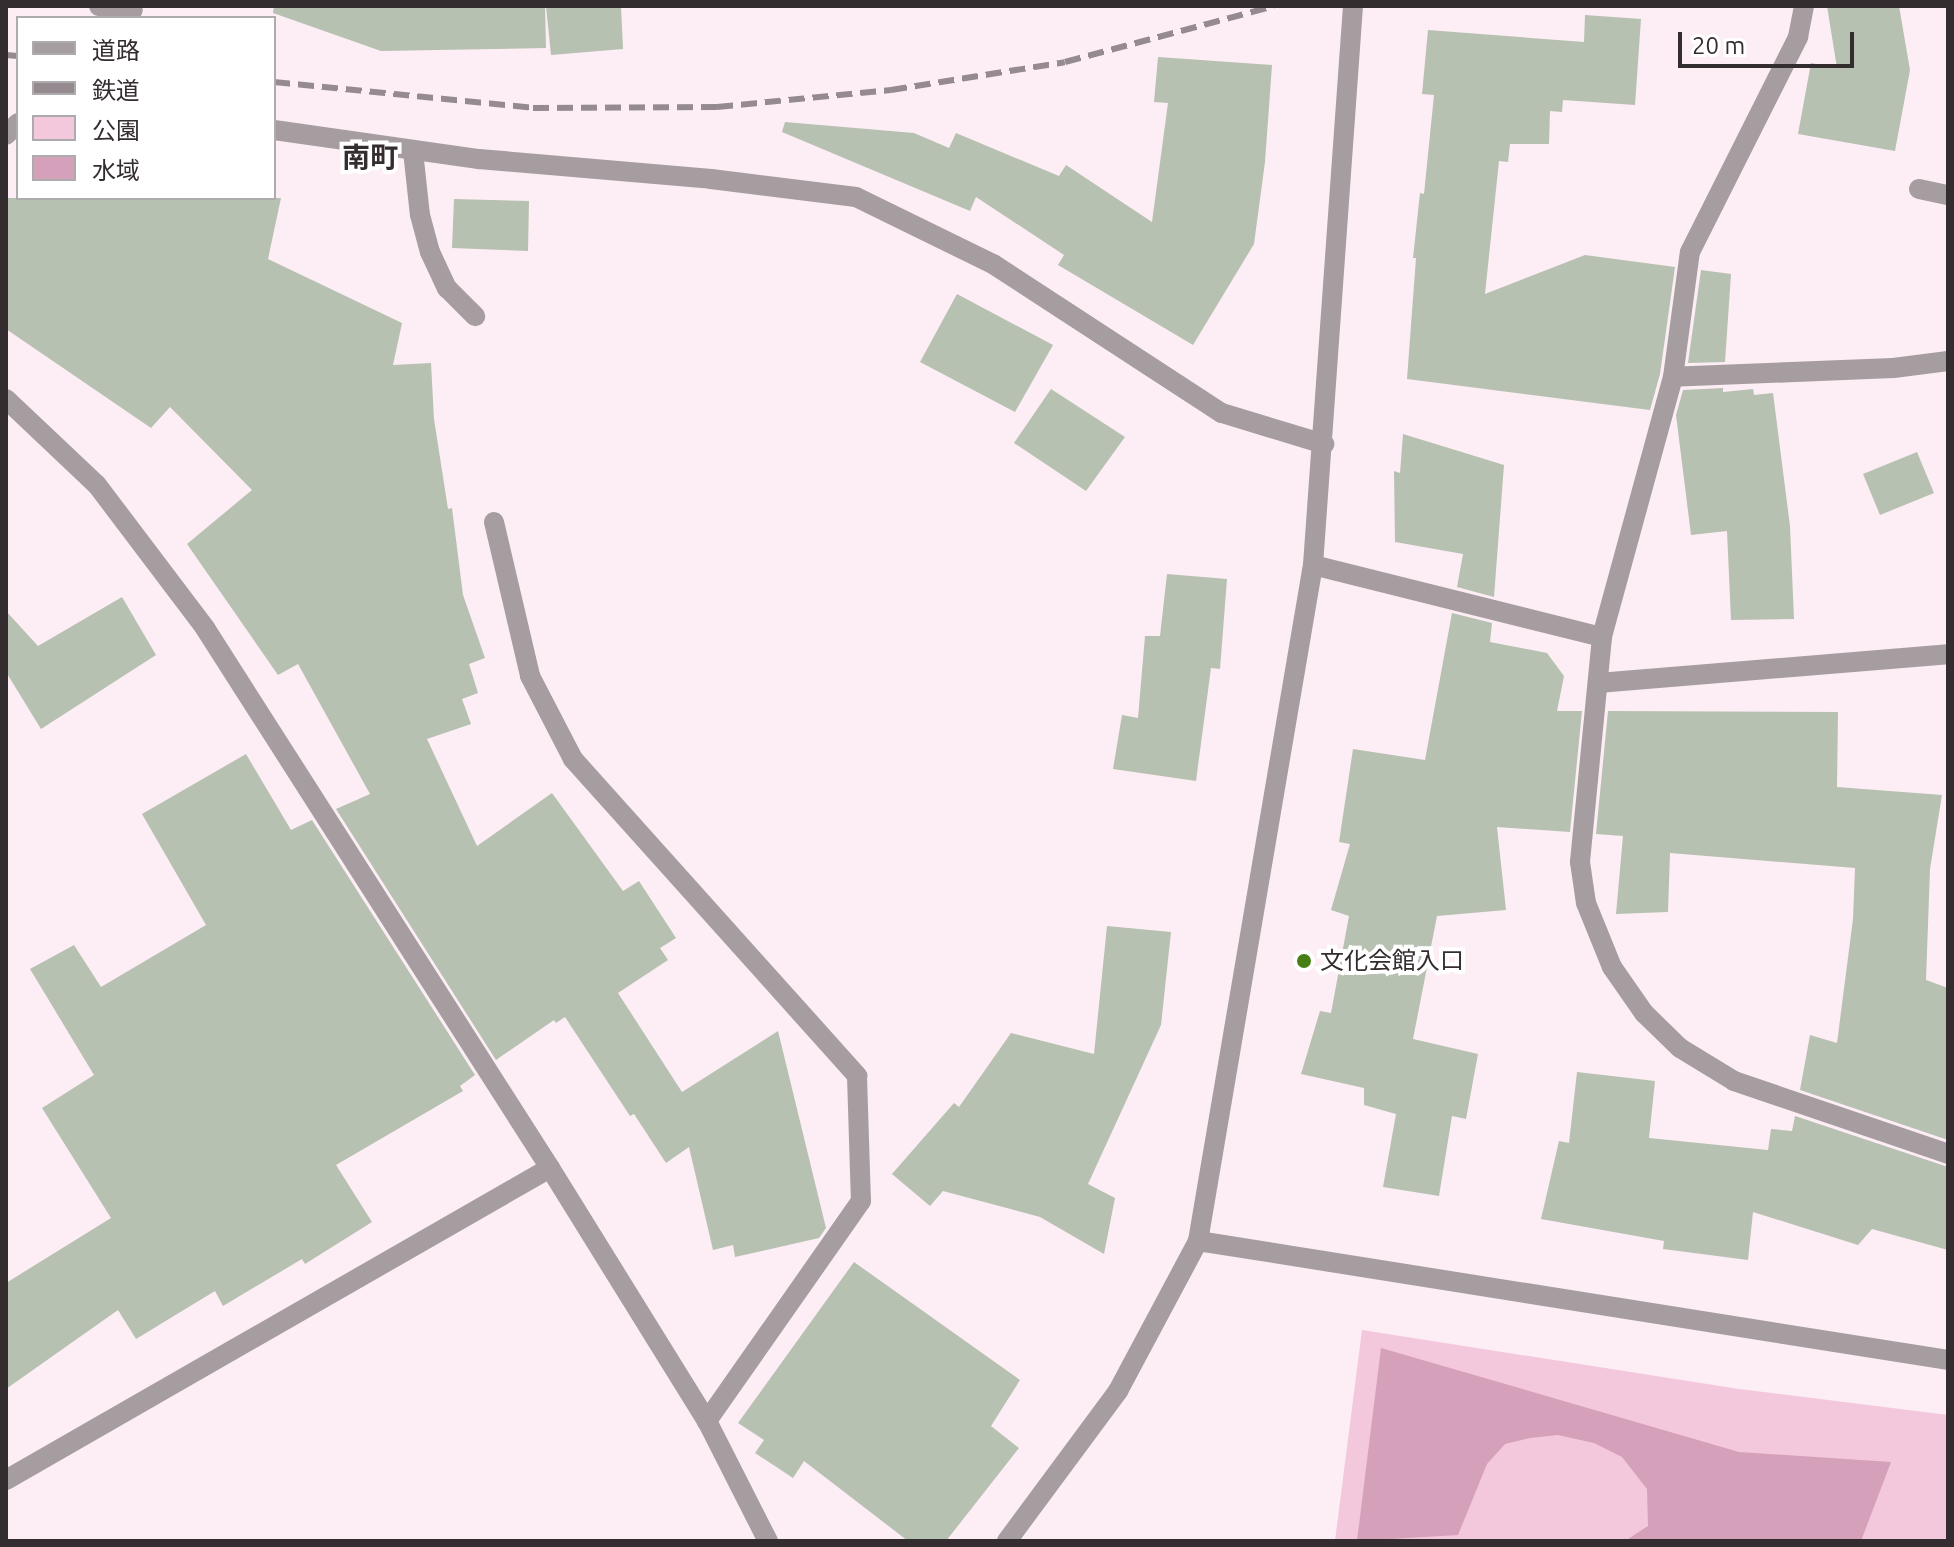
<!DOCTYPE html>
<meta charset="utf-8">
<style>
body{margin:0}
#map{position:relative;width:1954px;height:1547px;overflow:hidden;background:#fdedf4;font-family:Ubuntu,"Noto Sans JP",sans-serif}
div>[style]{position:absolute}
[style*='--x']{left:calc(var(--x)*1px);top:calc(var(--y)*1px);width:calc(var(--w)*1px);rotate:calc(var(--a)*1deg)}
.green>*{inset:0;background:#f3c7dc}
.water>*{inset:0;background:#d5a0b9}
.building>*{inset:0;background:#b7c1b1}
.service>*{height:20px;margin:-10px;padding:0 10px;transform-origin:10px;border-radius:10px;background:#a59da0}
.minor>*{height:20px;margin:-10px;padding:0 10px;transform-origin:10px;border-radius:10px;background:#a59da0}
.tertiary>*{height:20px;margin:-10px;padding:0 10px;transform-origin:10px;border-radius:10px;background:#a59da0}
.rail>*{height:6px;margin-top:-3px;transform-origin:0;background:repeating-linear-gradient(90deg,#958a8f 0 16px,transparent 0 24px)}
.dots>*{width:22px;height:22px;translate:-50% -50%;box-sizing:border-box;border:4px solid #fff;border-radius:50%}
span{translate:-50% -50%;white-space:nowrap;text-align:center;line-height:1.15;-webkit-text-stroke:8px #fff;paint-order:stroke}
.poi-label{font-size:24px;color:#342d30}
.left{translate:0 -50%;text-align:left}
.quarter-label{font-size:28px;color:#342d30;font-weight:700}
.frame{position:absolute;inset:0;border:8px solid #342d30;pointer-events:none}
.legend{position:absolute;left:16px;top:16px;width:260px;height:184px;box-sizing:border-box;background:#fff;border:2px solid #aeabac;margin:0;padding:10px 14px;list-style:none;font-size:24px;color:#342d30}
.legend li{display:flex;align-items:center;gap:16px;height:40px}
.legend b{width:40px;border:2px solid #aeabac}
.scale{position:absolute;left:1678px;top:32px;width:176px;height:36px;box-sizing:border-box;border:4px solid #342d30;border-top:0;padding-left:10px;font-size:24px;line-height:28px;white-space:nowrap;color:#342d30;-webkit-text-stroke:6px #fff;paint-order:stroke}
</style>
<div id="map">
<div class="green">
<div style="clip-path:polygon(1362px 1330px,1739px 1389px,1948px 1415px,1948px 1541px,1335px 1541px)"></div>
</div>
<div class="water">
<div style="clip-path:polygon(1381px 1348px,1739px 1452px,1891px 1462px,1861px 1541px,1625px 1541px,1648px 1526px,1647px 1489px,1622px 1457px,1594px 1443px,1558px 1435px,1530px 1438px,1505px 1444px,1487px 1464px,1458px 1535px,1357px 1541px)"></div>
</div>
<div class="building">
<div style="clip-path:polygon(274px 6px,545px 6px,546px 48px,381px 51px,273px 13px)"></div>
<div style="clip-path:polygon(546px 6px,621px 6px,623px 49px,551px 55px)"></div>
<div style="clip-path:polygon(1827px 6px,1899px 6px,1910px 70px,1895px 151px,1798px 134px,1811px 63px,1837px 68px)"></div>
<div style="clip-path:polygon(1585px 15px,1641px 19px,1635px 105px,1563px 100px,1562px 112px,1550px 111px,1549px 144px,1510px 144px,1508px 162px,1499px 161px,1485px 294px,1585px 255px,1675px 267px,1660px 374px,1650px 410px,1407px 379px,1416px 258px,1413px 258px,1420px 193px,1424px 194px,1434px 95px,1422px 94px,1428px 30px,1584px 42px)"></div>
<div style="clip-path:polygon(1158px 57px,1272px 65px,1265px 162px,1254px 244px,1193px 345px,1058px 265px,1064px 255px,976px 197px,970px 211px,782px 132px,785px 122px,914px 133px,949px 148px,956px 133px,1059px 176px,1066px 165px,1152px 222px,1168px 103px,1154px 102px)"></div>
<div style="clip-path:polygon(6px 198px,281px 198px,268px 259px,402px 323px,393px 365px,431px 363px,434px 419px,448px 509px,452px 508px,463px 595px,485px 658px,469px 664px,478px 693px,462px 699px,471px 724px,427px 739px,477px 846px,552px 793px,623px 891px,639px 881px,676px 938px,660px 948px,668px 960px,618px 993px,682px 1092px,778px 1031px,826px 1228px,819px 1238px,735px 1257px,733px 1245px,713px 1250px,689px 1147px,666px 1163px,634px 1114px,630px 1116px,565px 1017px,556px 1023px,554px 1020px,496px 1060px,336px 809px,370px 794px,298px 664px,278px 675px,187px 544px,252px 490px,170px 407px,151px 428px,6px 329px)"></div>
<div style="clip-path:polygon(454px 199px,529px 201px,528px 251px,452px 248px)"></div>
<div style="clip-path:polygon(1701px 270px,1731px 274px,1725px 362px,1688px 363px)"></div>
<div style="clip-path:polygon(957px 294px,1053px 345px,1015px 412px,920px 362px)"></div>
<div style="clip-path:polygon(1723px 388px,1723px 392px,1753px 389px,1754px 395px,1773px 393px,1790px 526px,1794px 619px,1731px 620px,1727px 531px,1691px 535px,1676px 415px,1683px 390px)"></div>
<div style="clip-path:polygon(1051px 389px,1125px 437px,1086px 491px,1014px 443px)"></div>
<div style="clip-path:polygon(1403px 434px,1504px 465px,1494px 597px,1457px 587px,1463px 554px,1395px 542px,1394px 471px,1400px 473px)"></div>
<div style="clip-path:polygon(1917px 452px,1934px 493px,1880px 515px,1863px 474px)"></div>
<div style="clip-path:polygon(1167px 574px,1227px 579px,1220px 669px,1211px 668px,1196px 781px,1113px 769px,1122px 715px,1138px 718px,1145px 636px,1160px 636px)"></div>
<div style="clip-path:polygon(122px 597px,156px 655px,41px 729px,6px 672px,6px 611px,38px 646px)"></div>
<div style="clip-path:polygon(1452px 613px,1492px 623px,1490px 642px,1547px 653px,1564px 676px,1557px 711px,1582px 711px,1570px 832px,1497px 827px,1506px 910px,1437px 916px,1413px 1039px,1478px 1054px,1466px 1119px,1452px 1116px,1439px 1196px,1383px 1187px,1396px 1114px,1364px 1105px,1364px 1088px,1301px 1074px,1320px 1011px,1331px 1013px,1349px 916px,1331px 910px,1350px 844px,1339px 842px,1353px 749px,1425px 760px)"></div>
<div style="clip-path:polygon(1608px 711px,1838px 712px,1837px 787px,1942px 795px,1930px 869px,1926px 980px,1948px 988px,1948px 1140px,1800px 1090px,1810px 1035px,1837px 1043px,1853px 919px,1855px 868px,1670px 853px,1668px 912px,1616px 914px,1623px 836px,1596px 834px)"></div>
<div style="clip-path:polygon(246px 754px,291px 830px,312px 820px,475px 1075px,460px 1086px,463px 1091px,336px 1165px,372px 1222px,305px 1264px,302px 1259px,223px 1306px,215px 1291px,136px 1339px,118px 1310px,6px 1389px,6px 1283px,111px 1218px,42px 1108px,94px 1075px,30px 969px,74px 945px,101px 987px,206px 925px,142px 814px)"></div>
<div style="clip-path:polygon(1107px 926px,1171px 932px,1161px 1025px,1088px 1184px,1115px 1198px,1104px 1254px,1040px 1217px,943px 1191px,930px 1206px,892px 1174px,954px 1103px,959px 1107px,1011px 1033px,1094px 1054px)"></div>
<div style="clip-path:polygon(1577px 1072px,1655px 1081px,1649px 1138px,1768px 1150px,1771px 1129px,1792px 1131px,1795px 1116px,1948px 1167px,1948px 1250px,1872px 1229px,1858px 1245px,1753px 1212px,1748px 1260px,1663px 1249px,1664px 1241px,1541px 1219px,1559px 1141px,1569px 1143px)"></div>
<div style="clip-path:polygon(854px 1262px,1020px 1380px,991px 1426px,1019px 1448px,946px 1541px,908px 1541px,804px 1461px,793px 1478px,755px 1453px,764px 1440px,738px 1423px)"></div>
</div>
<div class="service">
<div style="--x:1673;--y:377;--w:126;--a:-82.3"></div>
<div style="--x:1690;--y:252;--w:241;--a:-63.3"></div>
<div style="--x:1798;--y:37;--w:32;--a:-79"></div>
<div style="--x:494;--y:522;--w:158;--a:76.8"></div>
<div style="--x:530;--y:676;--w:93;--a:62.6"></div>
<div style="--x:573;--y:759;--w:426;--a:48.1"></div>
<div style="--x:857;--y:1076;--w:125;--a:88.2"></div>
<div style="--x:861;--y:1201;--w:269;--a:125"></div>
</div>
<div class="minor">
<div style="--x:99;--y:6;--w:34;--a:7"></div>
<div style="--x:274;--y:130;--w:207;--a:8.1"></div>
<div style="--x:479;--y:159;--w:233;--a:4.9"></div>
<div style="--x:711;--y:179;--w:146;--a:7.1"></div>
<div style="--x:856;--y:197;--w:153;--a:26.1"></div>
<div style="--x:993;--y:264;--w:273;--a:33.1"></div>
<div style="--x:1222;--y:413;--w:107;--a:16.9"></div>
<div style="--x:6;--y:135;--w:17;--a:-45"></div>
<div style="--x:413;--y:151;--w:64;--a:83.8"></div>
<div style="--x:420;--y:215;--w:38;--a:75"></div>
<div style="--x:430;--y:252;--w:40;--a:65"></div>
<div style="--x:447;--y:288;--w:40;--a:45"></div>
<div style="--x:1919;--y:189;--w:30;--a:12"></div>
<div style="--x:1948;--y:361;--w:55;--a:172.7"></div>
<div style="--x:1893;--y:368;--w:220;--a:177.7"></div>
<div style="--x:1673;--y:377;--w:270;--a:105.3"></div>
<div style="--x:1602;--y:637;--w:226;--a:95.6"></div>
<div style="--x:1580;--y:862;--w:41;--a:81.7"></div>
<div style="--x:1586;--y:903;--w:69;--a:67.9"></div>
<div style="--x:1612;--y:967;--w:56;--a:55.2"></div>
<div style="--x:1644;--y:1013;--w:50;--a:44.2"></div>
<div style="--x:1680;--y:1048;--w:63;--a:31.4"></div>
<div style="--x:1734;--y:1081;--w:226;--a:18.8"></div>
<div style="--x:1313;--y:565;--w:298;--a:14"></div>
<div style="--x:1598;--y:683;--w:351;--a:-4.7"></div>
<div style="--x:6;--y:1480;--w:627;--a:-29.84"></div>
</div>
<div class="tertiary">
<div style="--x:6;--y:399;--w:125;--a:43.4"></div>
<div style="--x:97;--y:485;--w:179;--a:52.9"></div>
<div style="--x:205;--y:628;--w:641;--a:57.43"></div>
<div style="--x:550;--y:1168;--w:298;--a:58.2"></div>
<div style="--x:707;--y:1421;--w:135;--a:63.1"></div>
<div style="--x:1198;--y:1241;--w:759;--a:9.02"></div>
<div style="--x:1007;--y:1541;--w:187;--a:-53.5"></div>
<div style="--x:1118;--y:1391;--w:170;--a:-61.9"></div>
<div style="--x:1198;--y:1241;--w:686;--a:-80.35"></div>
<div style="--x:1313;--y:565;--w:560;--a:-85.91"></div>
</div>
<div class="rail">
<div style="--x:6;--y:55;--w:12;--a:5"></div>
<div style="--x:274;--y:82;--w:260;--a:5.7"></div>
<div style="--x:533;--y:108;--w:184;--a:-0.3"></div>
<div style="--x:717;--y:107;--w:175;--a:-5.6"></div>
<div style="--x:891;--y:90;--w:176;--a:-9.1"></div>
<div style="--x:1065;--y:62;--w:216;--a:-15"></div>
</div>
<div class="dots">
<div style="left:1304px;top:961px;background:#477e16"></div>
</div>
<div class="poi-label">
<span class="left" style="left:1320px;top:961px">文化会館入口</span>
</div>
<div class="quarter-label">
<span style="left:370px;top:157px">南町</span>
</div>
<div class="frame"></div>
<ul class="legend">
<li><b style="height:10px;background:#a59da0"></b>道路</li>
<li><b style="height:10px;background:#958a8f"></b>鉄道</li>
<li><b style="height:22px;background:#f3c7dc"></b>公園</li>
<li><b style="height:22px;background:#d5a0b9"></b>水域</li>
</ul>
<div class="scale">20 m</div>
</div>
